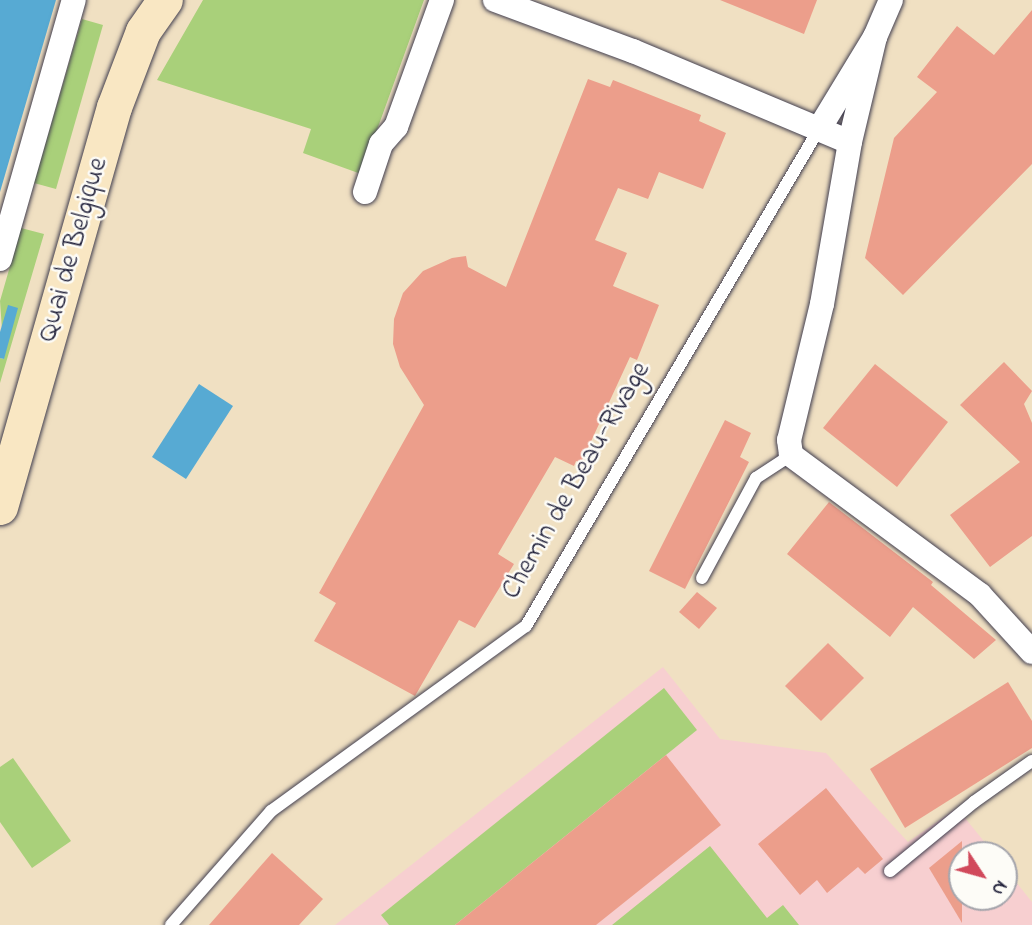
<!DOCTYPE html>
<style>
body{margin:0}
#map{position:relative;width:1032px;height:925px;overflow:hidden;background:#f0e0c2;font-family:"Indie Flower",sans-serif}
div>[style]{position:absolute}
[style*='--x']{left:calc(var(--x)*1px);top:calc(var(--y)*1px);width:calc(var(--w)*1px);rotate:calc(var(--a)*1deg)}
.built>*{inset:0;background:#f7cfd0}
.green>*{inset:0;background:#a9d07a}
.water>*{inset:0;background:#57aad3}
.building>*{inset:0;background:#ec9e8b}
.roads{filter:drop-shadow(0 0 2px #413e4f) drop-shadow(0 0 2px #413e4f)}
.lane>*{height:12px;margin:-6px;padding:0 6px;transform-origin:6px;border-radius:6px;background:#fff}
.street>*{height:24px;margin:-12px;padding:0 12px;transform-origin:12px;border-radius:12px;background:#fff}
.secondary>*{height:35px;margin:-17.5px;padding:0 17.5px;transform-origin:17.5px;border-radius:17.5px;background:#f9e7c3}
span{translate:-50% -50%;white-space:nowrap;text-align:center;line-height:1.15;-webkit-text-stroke:5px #fdfcf7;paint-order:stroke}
.street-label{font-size:28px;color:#22223b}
.north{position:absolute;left:948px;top:841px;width:70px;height:70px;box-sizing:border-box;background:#fdfcf7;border:2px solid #a5a5ac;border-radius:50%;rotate:126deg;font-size:19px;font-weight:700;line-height:28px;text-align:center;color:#22223b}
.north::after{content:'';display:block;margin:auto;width:24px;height:32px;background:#d1495b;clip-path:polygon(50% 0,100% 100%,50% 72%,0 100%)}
</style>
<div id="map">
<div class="built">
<div style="clip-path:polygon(663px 667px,720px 739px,826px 753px,908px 842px,957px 808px,995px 855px,962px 855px,962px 897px,1004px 897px,1004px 867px,1032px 902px,1032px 925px,335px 925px)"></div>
</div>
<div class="green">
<div style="clip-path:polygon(203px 0,424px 0,361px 174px,303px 153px,311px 129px,157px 80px)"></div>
<div style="clip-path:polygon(82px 19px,103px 25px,56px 189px,34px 183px)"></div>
<div style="clip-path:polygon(21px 228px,44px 234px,0 383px,0 358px,4px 359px,0 301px)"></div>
<div style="clip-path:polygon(664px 688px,697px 730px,455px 925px,389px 925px,381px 915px)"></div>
<div style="clip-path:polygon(13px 758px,71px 841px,32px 868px,0 822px,0 767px)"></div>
<div style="clip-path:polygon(710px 846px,767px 918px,783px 905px,799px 925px,612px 925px)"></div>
</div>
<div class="water">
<div style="clip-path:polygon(0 0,56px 0,0 192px)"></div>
<div style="clip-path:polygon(8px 305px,18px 308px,4px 359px,0 358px,0 332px)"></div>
<div style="clip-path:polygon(199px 384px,233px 406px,186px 479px,152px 457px)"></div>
</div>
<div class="building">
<div style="clip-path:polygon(720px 0,817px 0,804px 34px)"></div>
<div style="clip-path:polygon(1032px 10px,1032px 164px,903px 295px,865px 258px,894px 138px,937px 92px,917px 77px,957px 26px,994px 55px)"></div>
<div style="clip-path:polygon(588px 79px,610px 87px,613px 80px,701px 115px,699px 121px,726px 133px,703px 189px,659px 172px,648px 199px,618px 188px,595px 240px,627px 253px,613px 286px,659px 305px,637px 360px,630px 357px,581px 463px,576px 461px,574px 466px,555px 457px,498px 554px,514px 564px,475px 628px,459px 620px,415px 696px,314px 641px,336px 603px,319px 593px,424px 405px,400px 367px,393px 344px,394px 319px,403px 293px,423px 271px,452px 258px,466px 256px,468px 267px,506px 287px)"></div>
<div style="clip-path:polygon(1004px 362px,1032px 391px,1024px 404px,1032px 423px,1032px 536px,990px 567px,950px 515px,1020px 462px,960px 405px)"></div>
<div style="clip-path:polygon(875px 364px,948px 422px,897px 487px,823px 428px)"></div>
<div style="clip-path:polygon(725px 420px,751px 433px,740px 457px,749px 462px,685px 589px,649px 571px)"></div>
<div style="clip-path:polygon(829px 502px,933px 582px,931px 585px,996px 640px,974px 659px,913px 607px,890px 637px,787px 554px)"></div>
<div style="clip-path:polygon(697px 592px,717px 608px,699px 629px,679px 612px)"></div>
<div style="clip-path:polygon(828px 643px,864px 678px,821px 721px,785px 686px)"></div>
<div style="clip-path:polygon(1008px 682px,1032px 721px,1032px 748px,905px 828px,870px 769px)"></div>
<div style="clip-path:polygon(666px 755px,721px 825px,596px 925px,455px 925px)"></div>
<div style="clip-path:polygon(826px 788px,883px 859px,865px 874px,858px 867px,827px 893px,817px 880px,800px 895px,758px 844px)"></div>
<div style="clip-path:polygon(962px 841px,962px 923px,929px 868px)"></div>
<div style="clip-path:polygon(272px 853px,323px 899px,299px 925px,209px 925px)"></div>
</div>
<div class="roads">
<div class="lane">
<div style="--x:702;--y:578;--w:114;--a:-61.6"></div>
<div style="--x:756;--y:478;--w:42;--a:-33.3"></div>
<div style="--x:890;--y:871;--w:109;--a:-39.4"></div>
<div style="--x:974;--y:802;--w:71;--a:-35.3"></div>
<div style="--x:171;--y:925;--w:152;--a:-48.7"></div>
<div style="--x:271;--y:811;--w:315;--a:-36"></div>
<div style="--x:526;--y:626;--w:577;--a:-59.48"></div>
</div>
<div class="street">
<div style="--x:495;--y:0;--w:147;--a:20.3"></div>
<div style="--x:633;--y:51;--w:235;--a:22.8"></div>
<div style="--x:875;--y:37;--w:108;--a:103.4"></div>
<div style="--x:850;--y:142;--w:164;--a:99.8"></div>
<div style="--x:822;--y:304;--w:140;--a:103.6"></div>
<div style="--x:789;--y:440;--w:15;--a:82"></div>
<div style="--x:791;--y:455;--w:235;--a:36.5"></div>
<div style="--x:980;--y:595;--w:77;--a:47.6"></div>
<div style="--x:819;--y:129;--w:108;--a:-58.7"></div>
<div style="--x:875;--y:37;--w:40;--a:-66.6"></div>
<div style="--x:365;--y:192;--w:51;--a:-71.6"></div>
<div style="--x:381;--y:144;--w:23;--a:-49"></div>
<div style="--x:396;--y:127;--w:135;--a:-70.1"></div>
<div style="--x:0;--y:259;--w:269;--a:-74.1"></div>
</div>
<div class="secondary">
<div style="--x:0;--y:507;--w:416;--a:-74.1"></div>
<div style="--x:114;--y:107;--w:81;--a:-69.1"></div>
<div style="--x:143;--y:31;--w:38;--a:-55"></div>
</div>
</div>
<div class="street-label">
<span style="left:74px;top:250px;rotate:-74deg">Quai de Belgique</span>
<span style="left:577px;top:481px;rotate:-60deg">Chemin de Beau-Rivage</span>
</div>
<div class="north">N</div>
</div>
